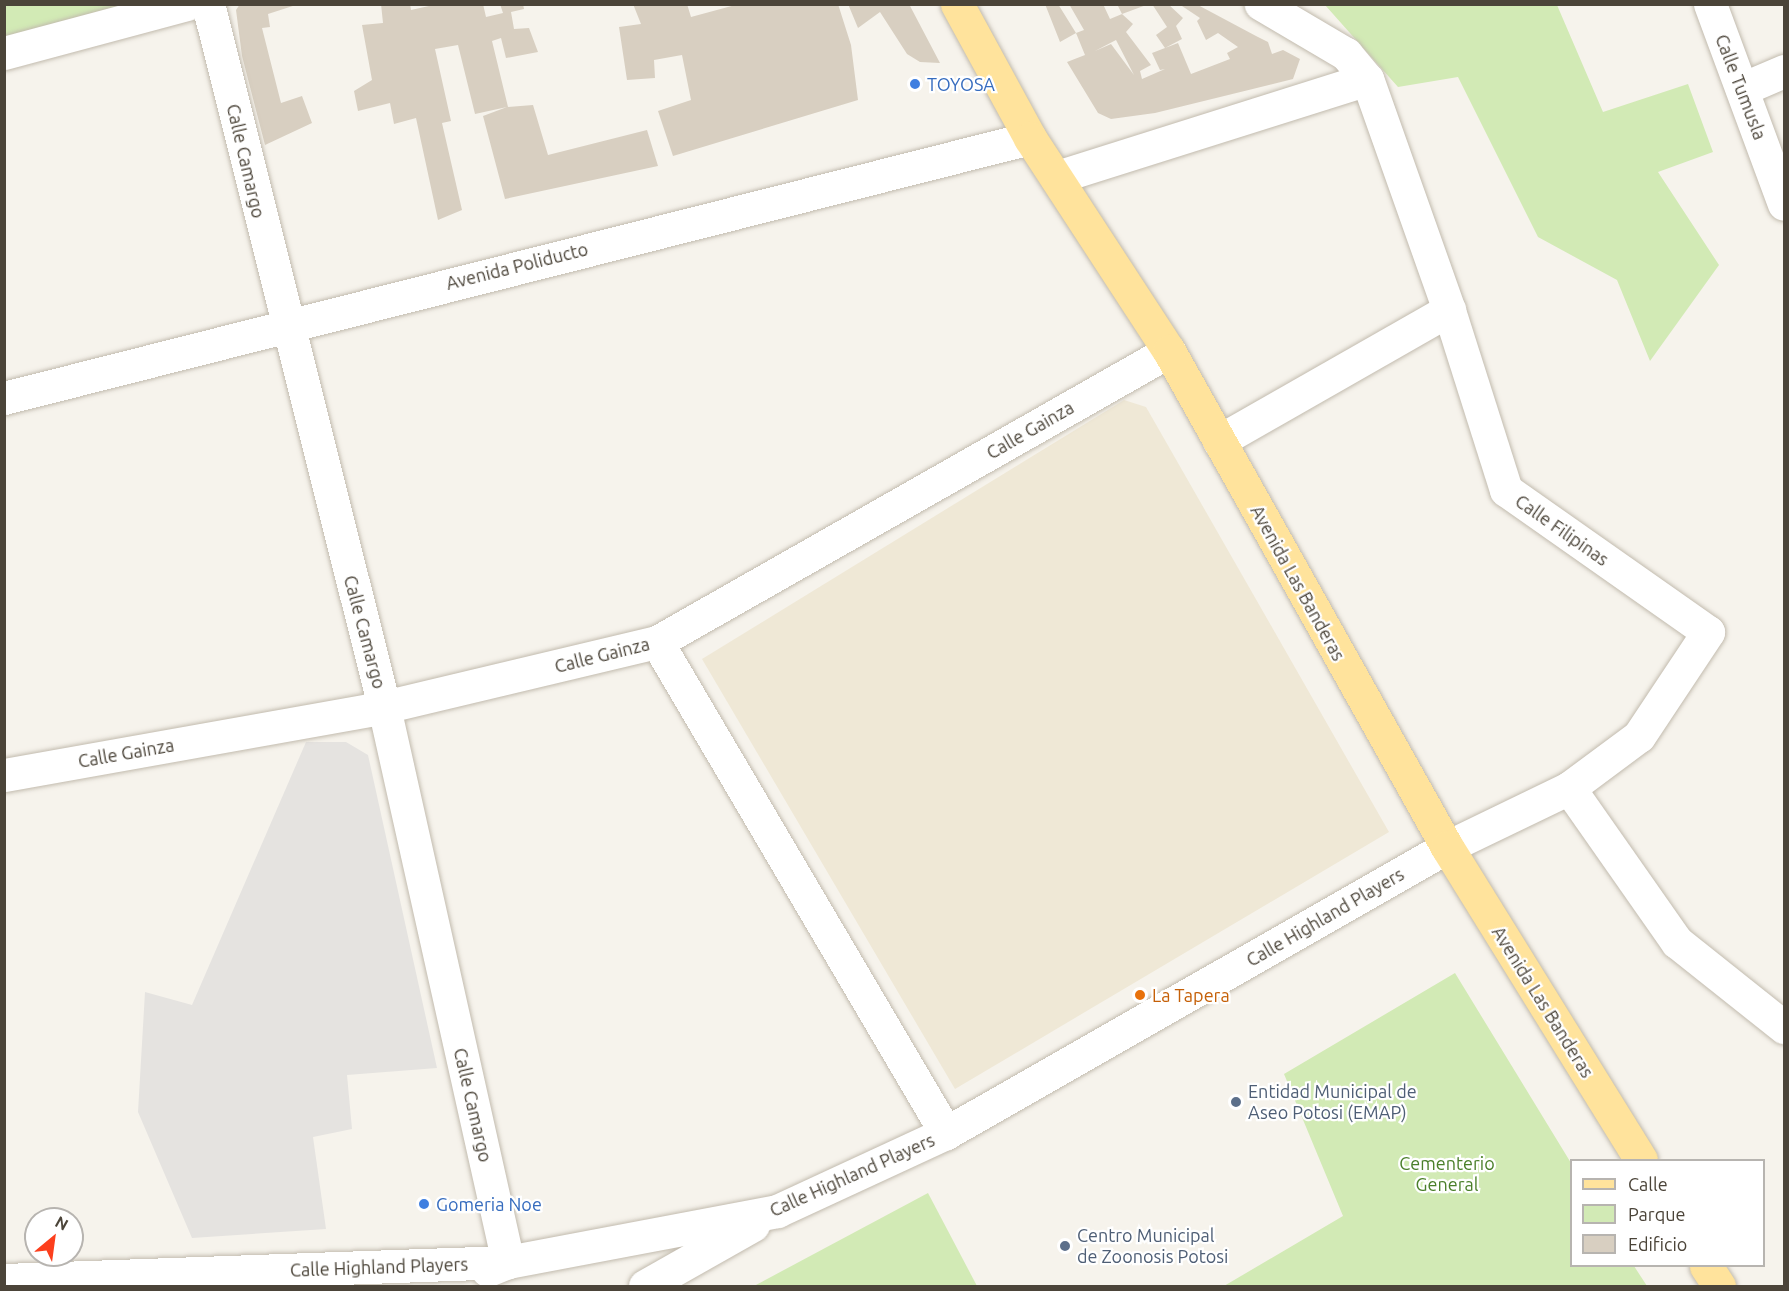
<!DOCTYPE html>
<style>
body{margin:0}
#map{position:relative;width:1789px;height:1291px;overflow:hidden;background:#f6f3ec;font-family:Ubuntu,sans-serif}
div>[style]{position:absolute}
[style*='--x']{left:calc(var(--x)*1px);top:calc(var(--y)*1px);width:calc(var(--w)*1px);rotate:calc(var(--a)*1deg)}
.education>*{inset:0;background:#efe8d6}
.green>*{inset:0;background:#d2eab5}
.parking>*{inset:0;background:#e5e3e0}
.building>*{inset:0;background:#d8cfc1}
.roads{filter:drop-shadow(0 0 2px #c2bbae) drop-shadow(0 0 2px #c2bbae)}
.minor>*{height:33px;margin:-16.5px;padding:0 16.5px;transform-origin:16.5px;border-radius:16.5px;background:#fff}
.tertiary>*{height:33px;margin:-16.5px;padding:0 16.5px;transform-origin:16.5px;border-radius:16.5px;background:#fff}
.primary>*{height:33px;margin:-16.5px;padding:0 16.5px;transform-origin:16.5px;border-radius:16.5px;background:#ffe39c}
.dots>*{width:16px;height:16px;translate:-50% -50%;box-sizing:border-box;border:3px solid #fff;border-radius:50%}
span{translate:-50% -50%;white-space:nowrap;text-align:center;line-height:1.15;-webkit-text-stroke:4.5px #fff;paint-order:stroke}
.shop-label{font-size:18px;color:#366cbe}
.left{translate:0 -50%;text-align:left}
.street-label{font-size:18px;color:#4b4439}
.food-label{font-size:18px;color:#c56008}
.service-label{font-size:18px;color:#4e5e75}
.park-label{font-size:18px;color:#4a7f2a}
.frame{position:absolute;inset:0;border:6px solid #4b4439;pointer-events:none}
.legend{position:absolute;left:1570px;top:1159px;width:195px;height:108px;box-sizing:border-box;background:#fff;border:2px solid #b7b4b0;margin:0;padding:8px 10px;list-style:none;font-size:18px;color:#4b4439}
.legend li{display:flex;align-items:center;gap:12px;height:30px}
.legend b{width:30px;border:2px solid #b7b4b0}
.north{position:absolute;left:24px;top:1207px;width:60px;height:60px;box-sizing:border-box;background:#fff;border:2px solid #b7b4b0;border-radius:50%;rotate:29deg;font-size:16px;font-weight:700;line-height:24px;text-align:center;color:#4b4439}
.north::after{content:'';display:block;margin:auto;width:21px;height:27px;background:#fc3f1d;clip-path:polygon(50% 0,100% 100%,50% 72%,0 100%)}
</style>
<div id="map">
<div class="education">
<div style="clip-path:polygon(1124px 400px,1146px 407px,1389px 832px,955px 1089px,702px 659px)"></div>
</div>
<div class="green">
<div style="clip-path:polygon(5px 5px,135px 5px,5px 38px)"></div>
<div style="clip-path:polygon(1325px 5px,1557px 5px,1603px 112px,1688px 84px,1713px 152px,1658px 172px,1719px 265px,1650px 361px,1617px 280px,1538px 237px,1458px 77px,1398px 87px)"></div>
<div style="clip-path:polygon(1455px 973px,1571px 1163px,1572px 1266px,1634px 1266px,1647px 1286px,1224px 1286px,1343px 1216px,1284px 1074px)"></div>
<div style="clip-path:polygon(928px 1193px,977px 1286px,754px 1286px)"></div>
</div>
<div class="parking">
<div style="clip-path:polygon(306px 742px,346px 742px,368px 755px,437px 1068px,347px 1075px,352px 1129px,313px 1137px,326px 1229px,192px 1238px,138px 1112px,145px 992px,192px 1005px)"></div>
</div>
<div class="building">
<div style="clip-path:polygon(240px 4px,299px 4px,268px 14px,270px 27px,262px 28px,281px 103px,302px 96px,312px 123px,265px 145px,242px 56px,236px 10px)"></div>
<div style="clip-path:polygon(381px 4px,410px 4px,411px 10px,438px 4px,483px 4px,486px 17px,503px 13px,500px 4px,523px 4px,524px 9px,511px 12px,514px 29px,529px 28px,538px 52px,506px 58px,501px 38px,492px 41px,508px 107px,533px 105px,548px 155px,647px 130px,658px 166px,505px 199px,483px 116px,507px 107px,475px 114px,458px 45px,435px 49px,451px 121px,442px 123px,462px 210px,438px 220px,416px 118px,394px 124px,390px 103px,358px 111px,354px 91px,372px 80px,362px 25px,383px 23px)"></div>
<div style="clip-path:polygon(633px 4px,687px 4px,691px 17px,739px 4px,838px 4px,851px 45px,858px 100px,673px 156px,658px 111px,691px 100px,682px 55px,654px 60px,655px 78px,627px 80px,619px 27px,641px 24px)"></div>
<div style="clip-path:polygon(848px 4px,909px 4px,940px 63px,920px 62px,907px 54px,880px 12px,858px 28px)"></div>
<div style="clip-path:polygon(evenodd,1045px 4px,1058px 4px,1076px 33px,1084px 30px,1069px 4px,1103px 4px,1110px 19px,1122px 14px,1117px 4px,1149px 4px,1122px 14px,1133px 24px,1126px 32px,1151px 65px,1140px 71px,1142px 79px,1165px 69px,1160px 70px,1152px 53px,1165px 48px,1156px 35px,1167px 27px,1152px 4px,1168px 4px,1183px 18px,1176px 26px,1182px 39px,1165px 48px,1178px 43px,1191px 74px,1230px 59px,1227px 53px,1238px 47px,1218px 33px,1206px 40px,1197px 21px,1200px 18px,1179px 4px,1196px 4px,1256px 36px,1268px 42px,1272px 54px,1283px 50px,1300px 59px,1293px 79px,1155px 113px,1111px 119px,1098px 113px,1067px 62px,1085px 55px,1076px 33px,1060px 42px,1045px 4px,1116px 40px,1134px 75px,1111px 44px,1095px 51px,1116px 40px)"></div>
</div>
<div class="roads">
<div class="minor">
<div style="--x:208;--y:4;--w:725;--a:75.94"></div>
<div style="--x:384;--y:707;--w:569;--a:77.41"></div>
<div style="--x:508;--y:1262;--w:22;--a:158"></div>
<div style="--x:4;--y:53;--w:189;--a:-15"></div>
<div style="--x:1742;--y:89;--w:46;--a:-23.2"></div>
<div style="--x:1057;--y:177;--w:325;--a:-17.5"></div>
<div style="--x:1219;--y:441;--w:265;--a:-29.7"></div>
<div style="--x:657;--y:642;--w:570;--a:59.52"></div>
<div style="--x:4;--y:775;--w:386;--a:-10.1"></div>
<div style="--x:384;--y:707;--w:281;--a:-13.4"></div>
<div style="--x:657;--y:642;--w:589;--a:-29.61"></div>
<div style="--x:1569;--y:788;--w:188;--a:55"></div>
<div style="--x:1677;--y:942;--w:137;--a:38.5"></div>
<div style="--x:4;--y:1280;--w:504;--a:-2.05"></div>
<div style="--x:508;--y:1262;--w:274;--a:-10.7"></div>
<div style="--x:777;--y:1211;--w:186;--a:-24.8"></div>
<div style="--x:946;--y:1133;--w:577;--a:-29.72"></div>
<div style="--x:1447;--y:847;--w:136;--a:-25.8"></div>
<div style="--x:1569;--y:788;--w:87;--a:-36.6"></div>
<div style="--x:1639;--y:736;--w:125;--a:-56.4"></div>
<div style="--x:1708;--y:632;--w:247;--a:-144.9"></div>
<div style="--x:1506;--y:490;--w:189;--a:-107.6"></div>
<div style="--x:1449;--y:310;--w:245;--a:-109.5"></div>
<div style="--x:1367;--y:79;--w:33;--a:-130"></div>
<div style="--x:1346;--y:54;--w:99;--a:-149.5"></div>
<div style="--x:645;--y:1286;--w:124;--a:-29.5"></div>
</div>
<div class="tertiary">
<div style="--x:1710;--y:4;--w:213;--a:69.7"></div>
<div style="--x:4;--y:398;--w:1058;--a:-14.22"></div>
</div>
<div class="primary">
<div style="--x:957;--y:4;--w:153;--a:61.4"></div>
<div style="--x:1030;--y:138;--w:254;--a:56.9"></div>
<div style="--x:1169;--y:351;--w:569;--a:60.73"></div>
<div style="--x:1447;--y:847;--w:368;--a:58.2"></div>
<div style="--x:1706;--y:1266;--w:24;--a:57"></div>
</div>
</div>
<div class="dots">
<div style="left:915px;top:84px;background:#3f7fe0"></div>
<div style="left:1140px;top:995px;background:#e8710a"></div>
<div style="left:1236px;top:1102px;background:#5c6f8a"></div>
<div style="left:424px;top:1204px;background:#3f7fe0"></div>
<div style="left:1065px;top:1246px;background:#5c6f8a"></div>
</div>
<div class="shop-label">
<span class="left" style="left:927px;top:84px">TOYOSA</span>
<span class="left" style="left:436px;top:1204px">Gomeria Noe</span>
</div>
<div class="street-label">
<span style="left:1741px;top:87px;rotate:69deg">Calle Tumusla</span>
<span style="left:246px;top:161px;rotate:77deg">Calle Camargo</span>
<span style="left:517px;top:266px;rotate:-14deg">Avenida Poliducto</span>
<span style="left:1030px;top:430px;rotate:-30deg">Calle Gainza</span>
<span style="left:1562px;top:530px;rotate:35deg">Calle Filipinas</span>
<span style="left:1298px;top:583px;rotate:61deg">Avenida Las Banderas</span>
<span style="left:365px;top:632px;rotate:75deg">Calle Camargo</span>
<span style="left:602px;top:655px;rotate:-14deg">Calle Gainza</span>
<span style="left:126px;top:753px;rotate:-10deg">Calle Gainza</span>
<span style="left:1325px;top:917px;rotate:-30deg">Calle Highland Players</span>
<span style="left:1543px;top:1002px;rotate:58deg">Avenida Las Banderas</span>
<span style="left:473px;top:1105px;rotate:77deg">Calle Camargo</span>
<span style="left:852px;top:1175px;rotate:-24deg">Calle Highland Players</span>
<span style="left:379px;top:1267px;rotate:-2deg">Calle Highland Players</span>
</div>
<div class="food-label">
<span class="left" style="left:1152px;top:995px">La Tapera</span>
</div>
<div class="service-label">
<span class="left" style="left:1248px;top:1102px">Entidad Municipal de<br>Aseo Potosi (EMAP)</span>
<span class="left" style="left:1077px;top:1246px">Centro Municipal<br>de Zoonosis Potosi</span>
</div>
<div class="park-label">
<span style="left:1447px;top:1174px">Cementerio<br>General</span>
</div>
<div class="frame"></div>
<ul class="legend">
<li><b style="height:8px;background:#ffe39c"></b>Calle</li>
<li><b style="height:16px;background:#d2eab5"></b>Parque</li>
<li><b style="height:16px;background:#d8cfc1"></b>Edificio</li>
</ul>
<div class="north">N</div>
</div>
